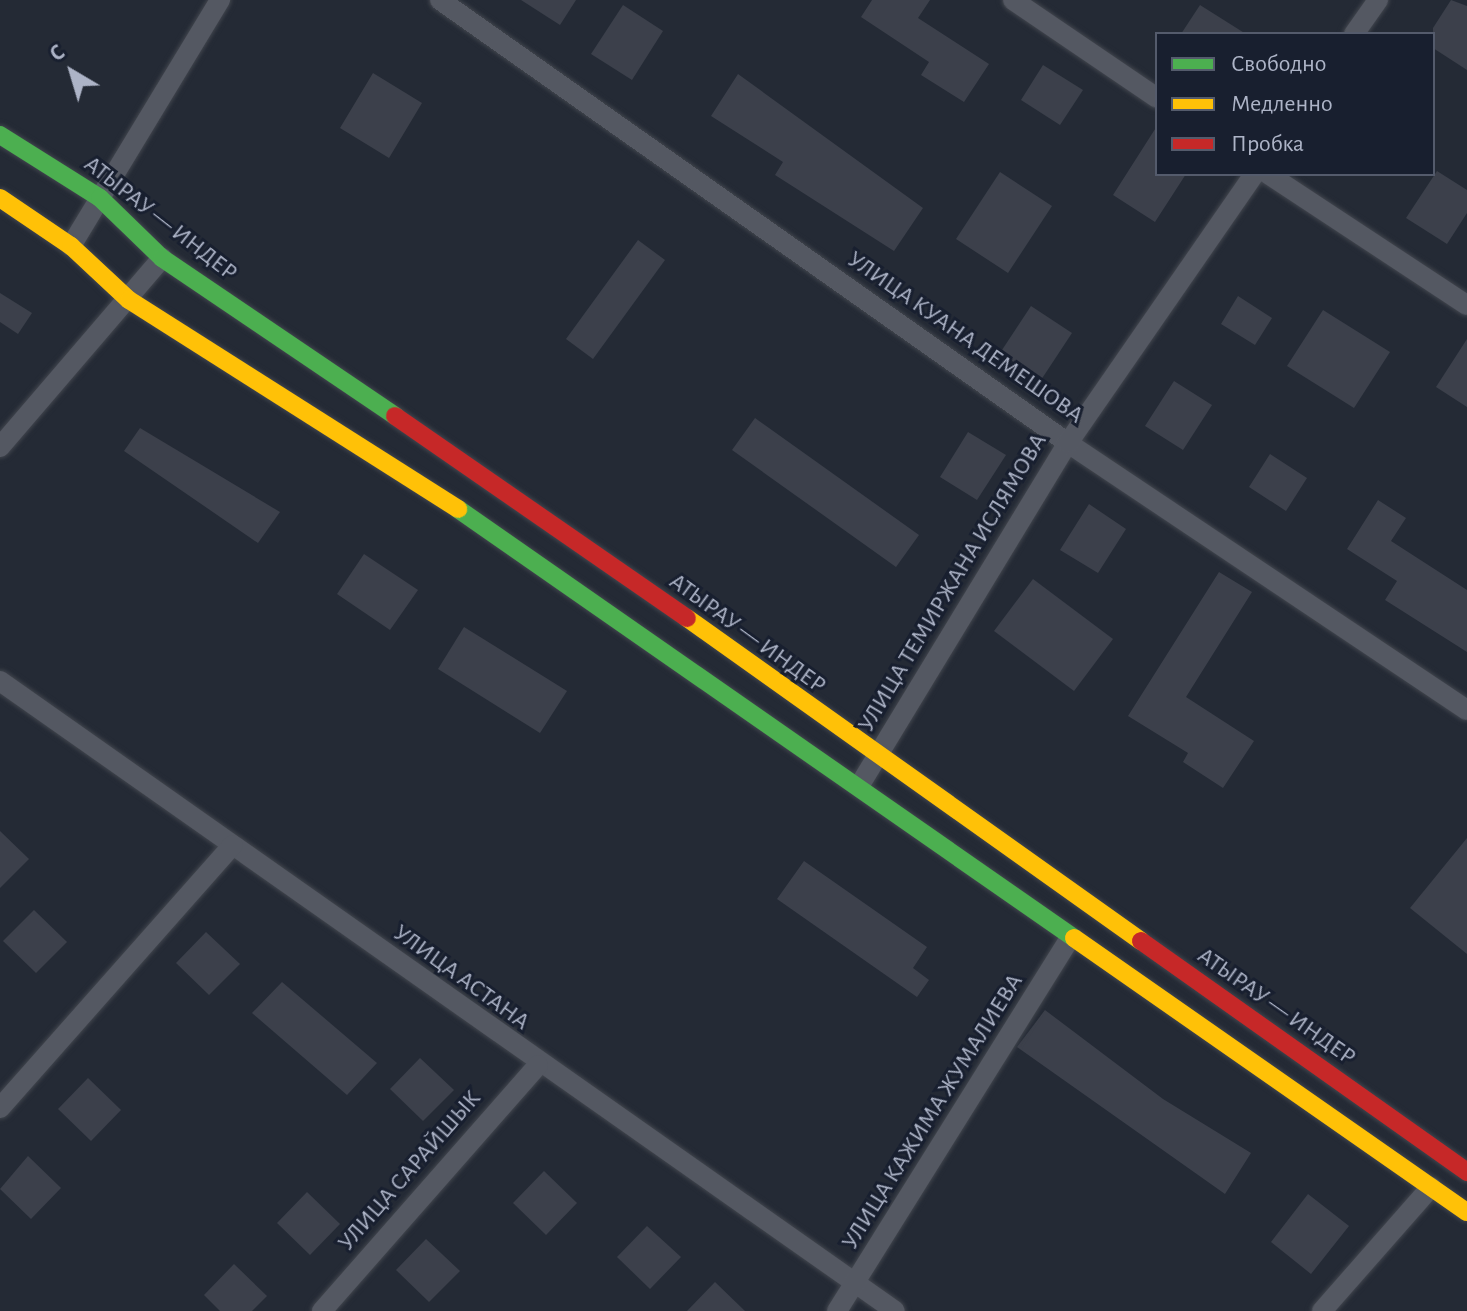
<!DOCTYPE html>
<meta charset="utf-8">
<style>
body{margin:0}
#map{position:relative;width:1467px;height:1311px;overflow:hidden;background:#242a35;font-family:"Alegreya Sans",sans-serif}
div>[style]{position:absolute}
[style*='--x']{left:calc(var(--x)*1px);top:calc(var(--y)*1px);width:calc(var(--w)*1px);rotate:calc(var(--a)*1deg)}
.building>*{inset:0;background:#3c404b}
.roads{filter:drop-shadow(0 0 2px #41454d) drop-shadow(0 0 2px #41454d)}
.street>*{height:20px;margin:-10px;padding:0 10px;transform-origin:10px;border-radius:10px;background:#545862}
.fast>*{height:18px;margin:-9px;padding:0 9px;transform-origin:9px;border-radius:9px;background:#4caf50}
.slow>*{height:18px;margin:-9px;padding:0 9px;transform-origin:9px;border-radius:9px;background:#ffc107}
.jam>*{height:18px;margin:-9px;padding:0 9px;transform-origin:9px;border-radius:9px;background:#c62828}
span{translate:-50% -50%;white-space:nowrap;text-align:center;line-height:1.15;-webkit-text-stroke:6px #181f2f;paint-order:stroke}
.street-label{font-size:24px;color:#adb4c7}
.legend{position:absolute;left:1155px;top:32px;width:280px;height:144px;box-sizing:border-box;background:#181f2f;border:2px solid #545b6c;margin:0;padding:10px 14px;list-style:none;font-size:24px;color:#adb4c7}
.legend li{display:flex;align-items:center;gap:16px;height:40px}
.legend b{width:40px;border:2px solid #545b6c}
.north{position:absolute;left:32px;top:32px;width:80px;height:80px;-webkit-text-stroke:6px #181f2f;paint-order:stroke;rotate:322deg;font-size:22px;font-weight:700;line-height:32px;text-align:center;color:#adb4c7}
.north::after{content:'';display:block;margin:auto;width:28px;height:36px;background:#adb4c7;clip-path:polygon(50% 0,100% 100%,50% 72%,0 100%)}
</style>
<div id="map">
<div class="building">
<div style="clip-path:polygon(521px 0,576px 0,560px 25px)"></div>
<div style="clip-path:polygon(872px 0,930px 0,918px 18px,989px 64px,964px 102px,921px 75px,929px 62px,861px 17px)"></div>
<div style="clip-path:polygon(1451px 0,1467px 6px,1467px 70px,1433px 48px,1433px 28px)"></div>
<div style="clip-path:polygon(623px 5px,663px 31px,632px 80px,591px 54px)"></div>
<div style="clip-path:polygon(1200px 5px,1246px 34px,1181px 34px)"></div>
<div style="clip-path:polygon(1043px 65px,1083px 90px,1060px 125px,1021px 100px)"></div>
<div style="clip-path:polygon(373px 73px,422px 103px,389px 158px,340px 128px)"></div>
<div style="clip-path:polygon(738px 74px,923px 208px,894px 251px,775px 175px,783px 162px,711px 116px)"></div>
<div style="clip-path:polygon(1157px 126px,1157px 174px,1186px 174px,1155px 222px,1113px 195px)"></div>
<div style="clip-path:polygon(1437px 171px,1467px 190px,1467px 213px,1447px 244px,1406px 218px)"></div>
<div style="clip-path:polygon(1000px 172px,1052px 206px,1008px 273px,956px 239px)"></div>
<div style="clip-path:polygon(638px 240px,665px 260px,593px 359px,566px 339px)"></div>
<div style="clip-path:polygon(0 293px,32px 313px,18px 334px,0 322px)"></div>
<div style="clip-path:polygon(1238px 296px,1272px 318px,1255px 345px,1221px 324px)"></div>
<div style="clip-path:polygon(1031px 306px,1072px 333px,1041px 380px,1000px 353px)"></div>
<div style="clip-path:polygon(1323px 310px,1390px 352px,1354px 408px,1287px 366px)"></div>
<div style="clip-path:polygon(1467px 339px,1467px 407px,1436px 387px)"></div>
<div style="clip-path:polygon(1174px 381px,1212px 405px,1183px 450px,1145px 426px)"></div>
<div style="clip-path:polygon(755px 418px,919px 535px,896px 567px,732px 450px)"></div>
<div style="clip-path:polygon(140px 428px,280px 512px,258px 543px,124px 451px)"></div>
<div style="clip-path:polygon(968px 432px,1006px 455px,977px 500px,940px 477px)"></div>
<div style="clip-path:polygon(1270px 454px,1307px 478px,1286px 511px,1249px 487px)"></div>
<div style="clip-path:polygon(1378px 500px,1406px 518px,1391px 541px,1467px 590px,1467px 652px,1385px 600px,1397px 581px,1347px 549px)"></div>
<div style="clip-path:polygon(1089px 504px,1126px 529px,1098px 573px,1060px 550px)"></div>
<div style="clip-path:polygon(364px 554px,418px 590px,390px 630px,337px 594px)"></div>
<div style="clip-path:polygon(1219px 572px,1252px 592px,1186px 697px,1254px 741px,1223px 788px,1183px 762px,1188px 753px,1128px 716px)"></div>
<div style="clip-path:polygon(1033px 579px,1113px 639px,1074px 691px,994px 631px)"></div>
<div style="clip-path:polygon(464px 627px,567px 691px,540px 733px,438px 669px)"></div>
<div style="clip-path:polygon(0 831px,29px 859px,0 888px)"></div>
<div style="clip-path:polygon(1467px 838px,1467px 954px,1410px 908px)"></div>
<div style="clip-path:polygon(804px 861px,927px 947px,913px 968px,929px 980px,917px 997px,777px 899px)"></div>
<div style="clip-path:polygon(34px 910px,67px 942px,36px 973px,3px 941px)"></div>
<div style="clip-path:polygon(206px 932px,240px 964px,209px 995px,176px 963px)"></div>
<div style="clip-path:polygon(282px 982px,377px 1063px,347px 1095px,252px 1013px)"></div>
<div style="clip-path:polygon(1045px 1010px,1163px 1099px,1251px 1153px,1225px 1194px,1017px 1047px)"></div>
<div style="clip-path:polygon(420px 1058px,454px 1090px,423px 1121px,390px 1089px)"></div>
<div style="clip-path:polygon(88px 1078px,121px 1110px,91px 1141px,58px 1109px)"></div>
<div style="clip-path:polygon(28px 1156px,61px 1188px,31px 1219px,0 1189px)"></div>
<div style="clip-path:polygon(544px 1171px,577px 1203px,546px 1235px,513px 1203px)"></div>
<div style="clip-path:polygon(307px 1192px,340px 1224px,310px 1255px,277px 1223px)"></div>
<div style="clip-path:polygon(1308px 1194px,1349px 1226px,1311px 1274px,1271px 1242px)"></div>
<div style="clip-path:polygon(647px 1226px,681px 1257px,650px 1289px,617px 1257px)"></div>
<div style="clip-path:polygon(426px 1239px,460px 1271px,429px 1302px,396px 1270px)"></div>
<div style="clip-path:polygon(234px 1264px,267px 1296px,252px 1311px,220px 1311px,204px 1295px)"></div>
<div style="clip-path:polygon(715px 1282px,745px 1311px,687px 1311px)"></div>
</div>
<div class="roads">
<div class="street">
<div style="--x:440;--y:0;--w:769;--a:35.2"></div>
<div style="--x:1068;--y:443;--w:480;--a:33.8"></div>
<div style="--x:1013;--y:0;--w:174;--a:34.2"></div>
<div style="--x:1354;--y:34;--w:42;--a:-54.8"></div>
<div style="--x:1268;--y:174;--w:238;--a:33.4"></div>
<div style="--x:71;--y:246;--w:288;--a:-58.8"></div>
<div style="--x:0;--y:447;--w:249;--a:-49.4"></div>
<div style="--x:0;--y:681;--w:1094;--a:35.14"></div>
<div style="--x:861;--y:783;--w:398;--a:-58.7"></div>
<div style="--x:1068;--y:443;--w:327;--a:-55.3"></div>
<div style="--x:0;--y:1108;--w:351;--a:-48.5"></div>
<div style="--x:322;--y:1311;--w:327;--a:-48.7"></div>
<div style="--x:837;--y:1311;--w:440;--a:-58"></div>
<div style="--x:1322;--y:1311;--w:165;--a:-48.7"></div>
</div>
<div class="fast">
<div style="--x:0;--y:135;--w:118;--a:32.2"></div>
<div style="--x:100;--y:198;--w:86;--a:44.1"></div>
<div style="--x:162;--y:258;--w:282;--a:34.1"></div>
<div style="--x:458;--y:509;--w:751;--a:34.85"></div>
</div>
<div class="slow">
<div style="--x:0;--y:198;--w:86;--a:34.1"></div>
<div style="--x:71;--y:246;--w:79;--a:43"></div>
<div style="--x:129;--y:300;--w:390;--a:32.4"></div>
<div style="--x:687;--y:618;--w:557;--a:35.43"></div>
<div style="--x:1074;--y:938;--w:479;--a:34.9"></div>
</div>
<div class="jam">
<div style="--x:395;--y:416;--w:355;--a:34.7"></div>
<div style="--x:1141;--y:941;--w:400;--a:35.3"></div>
</div>
</div>
<div class="street-label">
<span style="left:160px;top:219px;rotate:38deg">АТЫРАУ — ИНДЕР</span>
<span style="left:965px;top:338px;rotate:35deg">УЛИЦА КУАНА ДЕМЕШОВА</span>
<span style="left:953px;top:583px;rotate:-59deg">УЛИЦА ТЕМИРЖАНА ИСЛЯМОВА</span>
<span style="left:747px;top:634px;rotate:36deg">АТЫРАУ — ИНДЕР</span>
<span style="left:461px;top:978px;rotate:36deg">УЛИЦА АСТАНА</span>
<span style="left:1276px;top:1007px;rotate:35deg">АТЫРАУ — ИНДЕР</span>
<span style="left:933px;top:1112px;rotate:-58deg">УЛИЦА КАЖИМА ЖУМАЛИЕВА</span>
<span style="left:410px;top:1171px;rotate:-49deg">УЛИЦА САРАЙШЫК</span>
</div>
<ul class="legend">
<li><b style="height:10px;background:#4caf50"></b>Свободно</li>
<li><b style="height:10px;background:#ffc107"></b>Медленно</li>
<li><b style="height:10px;background:#c62828"></b>Пробка</li>
</ul>
<div class="north">С</div>
</div>
